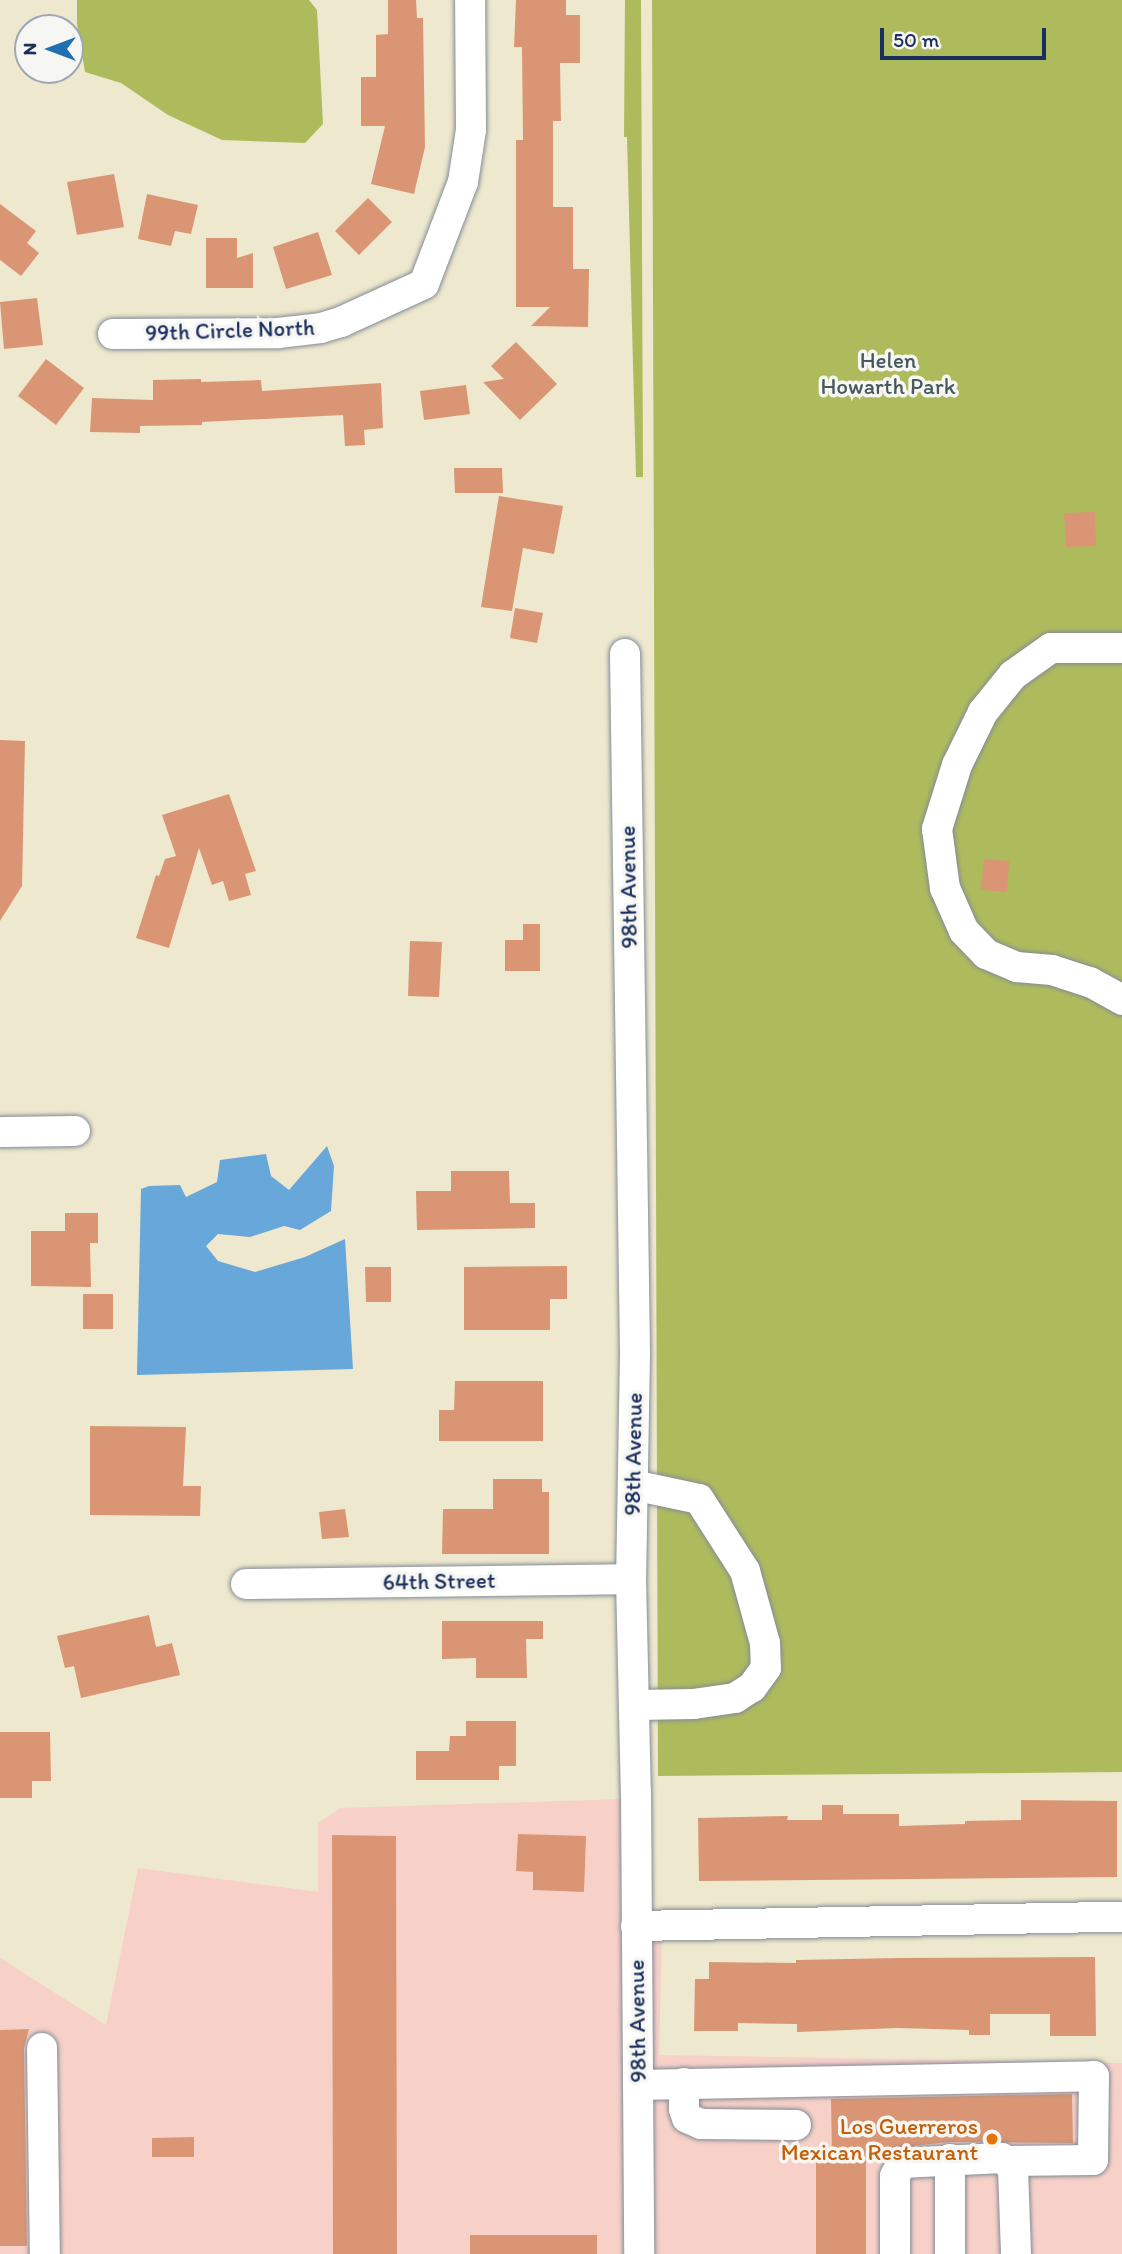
<!DOCTYPE html>
<style>
body{margin:0}
#map{position:relative;width:1122px;height:2254px;overflow:hidden;background:#ede8ce;font-family:Itim,sans-serif}
div>[style]{position:absolute}
[style*='--x']{left:calc(var(--x)*1px);top:calc(var(--y)*1px);width:calc(var(--w)*1px);rotate:calc(var(--a)*1deg)}
.built>*{inset:0;background:#f7d1c8}
.green>*{inset:0;background:#aebb5d}
.water>*{inset:0;background:#67a7da}
.building>*{inset:0;background:#da9674}
.roads{filter:drop-shadow(0 0 2px #848c96) drop-shadow(0 0 2px #848c96)}
.minor>*{height:30px;margin:-15px;padding:0 15px;transform-origin:15px;border-radius:15px;background:#fff}
.dots>*{width:19px;height:19px;translate:-50% -50%;box-sizing:border-box;border:4px solid #f6f6f2;border-radius:50%}
span{translate:-50% -50%;white-space:nowrap;text-align:center;line-height:1.15;-webkit-text-stroke:7px #f6f6f2;paint-order:stroke}
.street-label{font-size:23px;color:#1b2f5e}
.park-label{font-size:23px;color:#47595e}
.food-label{font-size:23px;color:#c56008}
.right{translate:-100% -50%;text-align:right}
.north{position:absolute;left:14px;top:14px;width:70px;height:70px;box-sizing:border-box;background:#f6f6f2;border:2px solid #9ea6b7;border-radius:50%;rotate:270deg;font-size:19px;font-weight:700;line-height:28px;text-align:center;color:#1b2f5e}
.north::after{content:'';display:block;margin:auto;width:24px;height:32px;background:#1f6fb2;clip-path:polygon(50% 0,100% 100%,50% 72%,0 100%)}
.scale{position:absolute;left:880px;top:28px;width:166px;height:32px;box-sizing:border-box;border:4px solid #1b2f5e;border-top:0;padding-left:9px;font-size:21px;line-height:24px;white-space:nowrap;color:#1b2f5e;-webkit-text-stroke:5px #f6f6f2;paint-order:stroke}
</style>
<div id="map">
<div class="built">
<div style="clip-path:polygon(623px 1799px,626px 2254px,0 2254px,0 1958px,106px 2025px,138px 1868px,318px 1892px,318px 1823px,341px 1808px)"></div>
<div style="clip-path:polygon(649px 1937px,662px 1937px,659px 2055px,1122px 2063px,1122px 2254px,652px 2254px)"></div>
</div>
<div class="green">
<div style="clip-path:polygon(77px 0,309px 0,317px 10px,323px 124px,305px 143px,222px 140px,168px 115px,121px 83px,85px 72px,77px 24px)"></div>
<div style="clip-path:polygon(625px 0,641px 0,643px 477px,636px 477px,627px 137px,624px 137px)"></div>
<div style="clip-path:polygon(652px 0,1122px 0,1122px 1772px,658px 1776px)"></div>
</div>
<div class="water">
<div style="clip-path:polygon(327px 1146px,334px 1166px,331px 1211px,300px 1230px,284px 1226px,250px 1237px,218px 1234px,206px 1246px,218px 1261px,255px 1272px,305px 1257px,345px 1239px,353px 1369px,137px 1375px,141px 1189px,149px 1186px,180px 1185px,186px 1197px,217px 1182px,220px 1160px,266px 1154px,271px 1176px,289px 1190px)"></div>
</div>
<div class="building">
<div style="clip-path:polygon(388px 0,416px 0,417px 18px,423px 18px,425px 147px,414px 194px,371px 184px,385px 126px,361px 126px,361px 77px,376px 77px,376px 35px,388px 34px)"></div>
<div style="clip-path:polygon(516px 0,566px 0,566px 15px,580px 15px,580px 63px,560px 63px,561px 121px,553px 121px,553px 207px,573px 207px,573px 269px,589px 269px,588px 327px,531px 326px,550px 307px,516px 307px,516px 140px,523px 140px,522px 47px,514px 47px)"></div>
<div style="clip-path:polygon(114px 174px,124px 227px,77px 235px,67px 182px)"></div>
<div style="clip-path:polygon(147px 194px,198px 205px,191px 234px,175px 231px,171px 246px,138px 239px)"></div>
<div style="clip-path:polygon(368px 198px,392px 222px,359px 255px,335px 231px)"></div>
<div style="clip-path:polygon(0 204px,36px 231px,27px 243px,39px 253px,21px 276px,0 260px)"></div>
<div style="clip-path:polygon(318px 232px,332px 275px,286px 289px,273px 247px)"></div>
<div style="clip-path:polygon(206px 238px,237px 238px,237px 258px,253px 253px,253px 288px,206px 288px)"></div>
<div style="clip-path:polygon(37px 298px,43px 345px,4px 349px,0 302px)"></div>
<div style="clip-path:polygon(516px 342px,557px 384px,520px 420px,483px 382px,504px 379px,491px 366px)"></div>
<div style="clip-path:polygon(46px 359px,84px 388px,56px 425px,18px 396px)"></div>
<div style="clip-path:polygon(201px 379px,201px 382px,261px 380px,262px 391px,381px 383px,383px 428px,364px 430px,365px 445px,345px 446px,343px 415px,202px 422px,202px 425px,140px 426px,140px 433px,90px 432px,92px 398px,153px 400px,153px 380px)"></div>
<div style="clip-path:polygon(466px 385px,470px 414px,424px 420px,420px 391px)"></div>
<div style="clip-path:polygon(454px 468px,502px 468px,503px 493px,455px 493px)"></div>
<div style="clip-path:polygon(499px 496px,563px 506px,554px 554px,523px 548px,512px 611px,481px 607px)"></div>
<div style="clip-path:polygon(1095px 512px,1096px 546px,1066px 547px,1064px 513px)"></div>
<div style="clip-path:polygon(515px 608px,543px 613px,537px 643px,510px 638px)"></div>
<div style="clip-path:polygon(0 740px,25px 741px,22px 886px,0 921px)"></div>
<div style="clip-path:polygon(229px 794px,256px 871px,245px 874px,251px 895px,229px 901px,223px 881px,212px 885px,199px 848px,169px 948px,136px 938px,156px 875px,159px 876px,165px 859px,176px 856px,162px 815px)"></div>
<div style="clip-path:polygon(984px 859px,1009px 861px,1007px 892px,981px 890px)"></div>
<div style="clip-path:polygon(523px 924px,540px 924px,540px 971px,505px 971px,505px 940px,523px 940px)"></div>
<div style="clip-path:polygon(410px 941px,442px 942px,439px 997px,408px 996px)"></div>
<div style="clip-path:polygon(451px 1171px,509px 1171px,510px 1203px,535px 1203px,535px 1228px,417px 1230px,416px 1191px,451px 1191px)"></div>
<div style="clip-path:polygon(65px 1213px,98px 1213px,98px 1243px,90px 1243px,91px 1287px,31px 1286px,31px 1231px,65px 1231px)"></div>
<div style="clip-path:polygon(567px 1266px,567px 1299px,550px 1299px,550px 1330px,464px 1330px,464px 1267px)"></div>
<div style="clip-path:polygon(365px 1267px,391px 1267px,391px 1302px,366px 1302px)"></div>
<div style="clip-path:polygon(83px 1294px,113px 1294px,113px 1329px,83px 1329px)"></div>
<div style="clip-path:polygon(455px 1381px,543px 1381px,543px 1441px,439px 1441px,439px 1410px,454px 1410px)"></div>
<div style="clip-path:polygon(90px 1426px,186px 1427px,183px 1486px,201px 1486px,200px 1516px,90px 1515px)"></div>
<div style="clip-path:polygon(493px 1479px,542px 1479px,542px 1492px,549px 1492px,549px 1554px,442px 1554px,443px 1509px,493px 1509px)"></div>
<div style="clip-path:polygon(345px 1509px,349px 1537px,322px 1539px,319px 1512px)"></div>
<div style="clip-path:polygon(149px 1615px,156px 1647px,172px 1643px,180px 1675px,81px 1698px,74px 1666px,65px 1668px,57px 1636px)"></div>
<div style="clip-path:polygon(442px 1621px,543px 1621px,543px 1639px,526px 1639px,527px 1678px,476px 1678px,476px 1658px,442px 1659px)"></div>
<div style="clip-path:polygon(466px 1721px,516px 1721px,516px 1766px,499px 1766px,499px 1780px,416px 1780px,416px 1751px,449px 1751px,450px 1736px,466px 1736px)"></div>
<div style="clip-path:polygon(0 1732px,50px 1732px,51px 1781px,32px 1781px,32px 1798px,0 1798px)"></div>
<div style="clip-path:polygon(1021px 1800px,1117px 1801px,1117px 1877px,699px 1881px,698px 1818px,788px 1816px,787px 1820px,822px 1820px,822px 1805px,843px 1805px,843px 1814px,899px 1814px,899px 1826px,965px 1824px,965px 1821px,1021px 1820px)"></div>
<div style="clip-path:polygon(518px 1834px,586px 1836px,584px 1892px,533px 1890px,533px 1872px,516px 1871px)"></div>
<div style="clip-path:polygon(332px 1835px,396px 1836px,397px 2254px,333px 2254px)"></div>
<div style="clip-path:polygon(1095px 1957px,1096px 2036px,1050px 2036px,1050px 2014px,990px 2014px,990px 2035px,969px 2035px,969px 2030px,897px 2028px,797px 2032px,797px 2024px,738px 2023px,738px 2031px,694px 2031px,695px 1979px,709px 1979px,709px 1962px,796px 1963px,796px 1960px,898px 1958px)"></div>
<div style="clip-path:polygon(29px 2029px,24px 2048px,27px 2246px,0 2246px,0 2030px)"></div>
<div style="clip-path:polygon(1072px 2094px,1073px 2143px,949px 2142px,866px 2151px,866px 2254px,816px 2254px,816px 2158px,832px 2158px,831px 2099px)"></div>
<div style="clip-path:polygon(194px 2137px,194px 2157px,152px 2157px,152px 2138px)"></div>
<div style="clip-path:polygon(470px 2235px,597px 2235px,597px 2254px,470px 2254px)"></div>
</div>
<div class="roads">
<div class="minor">
<div style="--x:113;--y:334;--w:165;--a:-0.3"></div>
<div style="--x:278;--y:333;--w:43;--a:-6.6"></div>
<div style="--x:321;--y:328;--w:21;--a:-17"></div>
<div style="--x:341;--y:322;--w:91;--a:-24.6"></div>
<div style="--x:424;--y:284;--w:109;--a:-69.1"></div>
<div style="--x:463;--y:182;--w:53;--a:-81.3"></div>
<div style="--x:471;--y:130;--w:130;--a:-90.4"></div>
<div style="--x:1122;--y:648;--w:71;--a:180"></div>
<div style="--x:1051;--y:648;--w:47;--a:144.6"></div>
<div style="--x:1013;--y:675;--w:48;--a:129"></div>
<div style="--x:983;--y:712;--w:59;--a:116.1"></div>
<div style="--x:957;--y:765;--w:67;--a:107.4"></div>
<div style="--x:937;--y:829;--w:60;--a:82.3"></div>
<div style="--x:945;--y:888;--w:47;--a:66.2"></div>
<div style="--x:964;--y:931;--w:32;--a:46"></div>
<div style="--x:986;--y:954;--w:34;--a:23"></div>
<div style="--x:1017;--y:967;--w:35;--a:5"></div>
<div style="--x:1052;--y:970;--w:40;--a:18"></div>
<div style="--x:1090;--y:982;--w:37;--a:29"></div>
<div style="--x:625;--y:654;--w:700;--a:89.18"></div>
<div style="--x:635;--y:1354;--w:225;--a:91"></div>
<div style="--x:631;--y:1579;--w:213;--a:88.7"></div>
<div style="--x:636;--y:1792;--w:462;--a:89.6"></div>
<div style="--x:0;--y:1132;--w:75;--a:-0.8"></div>
<div style="--x:633;--y:1485;--w:67;--a:12"></div>
<div style="--x:699;--y:1499;--w:85;--a:57.4"></div>
<div style="--x:745;--y:1571;--w:75;--a:74.5"></div>
<div style="--x:765;--y:1643;--w:25;--a:88"></div>
<div style="--x:766;--y:1668;--w:24;--a:126"></div>
<div style="--x:752;--y:1687;--w:20;--a:147"></div>
<div style="--x:735;--y:1698;--w:41;--a:171.7"></div>
<div style="--x:694;--y:1704;--w:60;--a:179"></div>
<div style="--x:246;--y:1584;--w:385;--a:-0.7"></div>
<div style="--x:636;--y:1926;--w:486;--a:-1.1"></div>
<div style="--x:42;--y:2048;--w:206;--a:89.2"></div>
<div style="--x:684;--y:2083;--w:26;--a:90"></div>
<div style="--x:684;--y:2109;--w:9;--a:72"></div>
<div style="--x:687;--y:2118;--w:15;--a:23"></div>
<div style="--x:701;--y:2124;--w:95;--a:0.6"></div>
<div style="--x:638;--y:2085;--w:456;--a:-1.1"></div>
<div style="--x:1094;--y:2076;--w:84;--a:90.7"></div>
<div style="--x:1093;--y:2160;--w:84;--a:179.3"></div>
<div style="--x:950;--y:2159;--w:95;--a:90"></div>
<div style="--x:895;--y:2254;--w:78;--a:-90"></div>
<div style="--x:895;--y:2176;--w:15;--a:-62"></div>
<div style="--x:902;--y:2163;--w:100;--a:-2.9"></div>
<div style="--x:1002;--y:2158;--w:15;--a:42"></div>
<div style="--x:1013;--y:2168;--w:86;--a:88"></div>
</div>
</div>
<div class="dots">
<div style="left:992px;top:2139px;background:#e8710a"></div>
</div>
<div class="street-label">
<span style="left:230px;top:330px;rotate:-2deg">99th Circle North</span>
<span style="left:628px;top:887px;rotate:-91deg">98th Avenue</span>
<span style="left:633px;top:1454px;rotate:-89deg">98th Avenue</span>
<span style="left:439px;top:1581px;rotate:-1deg">64th Street</span>
<span style="left:637px;top:2021px;rotate:-91deg">98th Avenue</span>
</div>
<div class="park-label">
<span style="left:888px;top:373px">Helen<br>Howarth Park</span>
</div>
<div class="food-label">
<span class="right" style="left:978px;top:2139px">Los Guerreros<br>Mexican Restaurant</span>
</div>
<div class="north">N</div>
<div class="scale">50 m</div>
</div>
